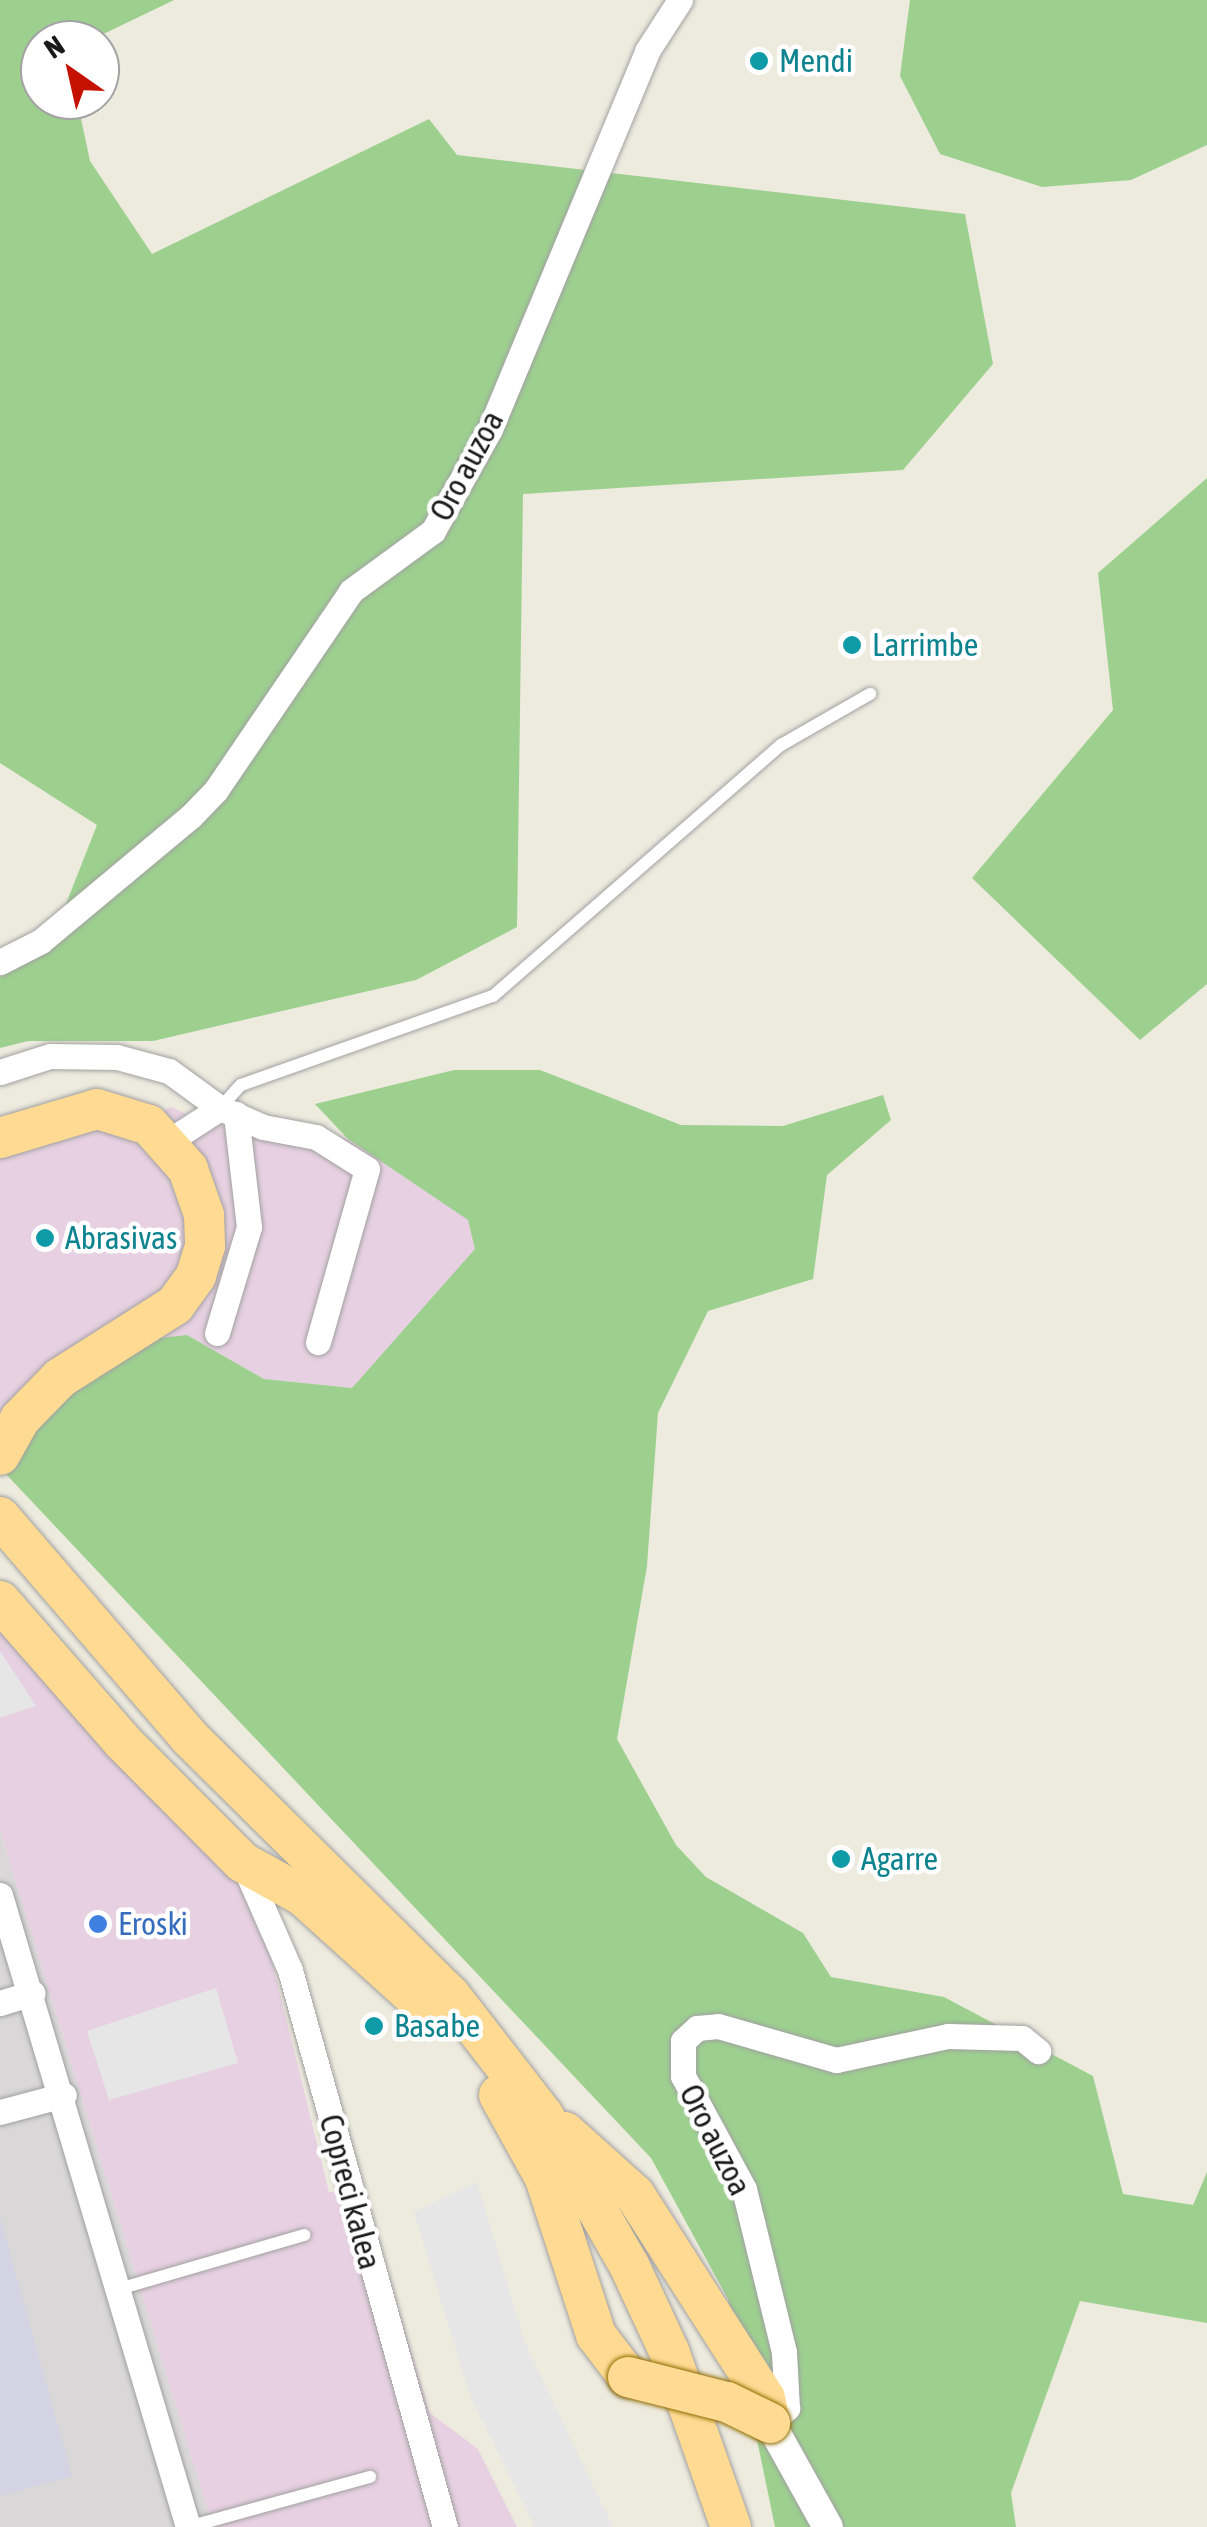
<!DOCTYPE html>
<style>
body{margin:0}
#map{position:relative;width:1207px;height:2527px;overflow:hidden;background:#edeade;font-family:"Asap Condensed",sans-serif}
div>[style]{position:absolute}
[style*='--x']{left:calc(var(--x)*1px);top:calc(var(--y)*1px);width:calc(var(--w)*1px);rotate:calc(var(--a)*1deg)}
.residential>*{inset:0;background:#d9d7d7}
.industrial>*{inset:0;background:#e7d0e1}
.forest>*{inset:0;background:#9dd08f}
.parking>*{inset:0;background:#e6e6e6}
.plaza>*{inset:0;background:#d4d3e3}
.roads{filter:drop-shadow(0 0 2px #a1a1a1) drop-shadow(0 0 2px #a1a1a1)}
.service>*{height:12px;margin:-6px;padding:0 6px;transform-origin:6px;border-radius:6px;background:#fff}
.minor>*{height:25px;margin:-12.5px;padding:0 12.5px;transform-origin:12.5px;border-radius:12.5px;background:#fff}
.tertiary>*{height:30px;margin:-15px;padding:0 15px;transform-origin:15px;border-radius:15px;background:#fff}
.primary>*{height:40px;margin:-20px;padding:0 20px;transform-origin:20px;border-radius:20px;background:#ffda92}
.bridges{filter:drop-shadow(0 0 2px #916e00) drop-shadow(0 0 2px #916e00)}
.primary-bridge>*{height:40px;margin:-20px;padding:0 20px;transform-origin:20px;border-radius:20px;background:#ffda92}
.dots>*{width:28px;height:28px;translate:-50% -50%;box-sizing:border-box;border:5px solid #fff;border-radius:50%}
span{translate:-50% -50%;white-space:nowrap;text-align:center;line-height:1.15;-webkit-text-stroke:9px #fff;paint-order:stroke}
.culture-label{font-size:32px;color:#0d838f}
.left{translate:0 -50%;text-align:left}
.street-label{font-size:32px;color:#1a1a1a}
.shop-label{font-size:32px;color:#366cbe}
.north{position:absolute;left:20px;top:20px;width:100px;height:100px;box-sizing:border-box;background:#fff;border:2px solid #a3a3a3;border-radius:50%;rotate:326deg;font-size:28px;font-weight:700;line-height:40px;text-align:center;color:#1a1a1a}
.north::after{content:'';display:block;margin:auto;width:35px;height:45px;background:#c51100;clip-path:polygon(50% 0,100% 100%,50% 72%,0 100%)}
</style>
<div id="map">
<div class="residential">
<div style="clip-path:polygon(0 1830px,213px 2527px,0 2527px)"></div>
</div>
<div class="industrial">
<div style="clip-path:polygon(171px 1107px,209px 1125px,348px 1139px,469px 1220px,476px 1249px,352px 1388px,264px 1379px,187px 1335px,0 1467px,0 1154px,69px 1128px,128px 1127px)"></div>
<div style="clip-path:polygon(0 1588px,221px 1820px,265px 1933px,329px 2192px,362px 2190px,430px 2413px,478px 2449px,517px 2527px,213px 2527px,0 1830px)"></div>
</div>
<div class="forest">
<div style="clip-path:polygon(0 0,174px 0,91px 40px,40px 40px,40px 100px,77px 100px,90px 161px,152px 254px,429px 119px,457px 155px,965px 214px,993px 364px,903px 470px,523px 494px,517px 927px,416px 980px,153px 1041px,28px 1041px,0 1048px,0 977px,47px 952px,97px 825px,0 763px)"></div>
<div style="clip-path:polygon(910px 0,1207px 0,1207px 145px,1131px 180px,1042px 187px,940px 154px,900px 76px)"></div>
<div style="clip-path:polygon(1207px 478px,1207px 984px,1140px 1040px,972px 878px,1113px 710px,1098px 573px)"></div>
<div style="clip-path:polygon(454px 1070px,540px 1070px,681px 1125px,783px 1126px,883px 1095px,891px 1120px,827px 1175px,813px 1279px,708px 1311px,658px 1413px,647px 1566px,617px 1739px,676px 1845px,706px 1877px,803px 1933px,831px 1977px,944px 1997px,1093px 2076px,1123px 2194px,1193px 2205px,1207px 2172px,1207px 2323px,1080px 2301px,1011px 2493px,1016px 2527px,775px 2527px,728px 2299px,651px 2158px,4px 1472px,30px 1429px,94px 1372px,160px 1338px,187px 1335px,264px 1379px,352px 1388px,475px 1249px,468px 1220px,348px 1139px,315px 1104px)"></div>
</div>
<div class="parking">
<div style="clip-path:polygon(0 1651px,36px 1706px,0 1718px)"></div>
<div style="clip-path:polygon(216px 1988px,238px 2063px,109px 2100px,87px 2031px)"></div>
<div style="clip-path:polygon(477px 2182px,525px 2343px,613px 2527px,535px 2527px,470px 2396px,414px 2212px)"></div>
</div>
<div class="plaza">
<div style="clip-path:polygon(0 2217px,72px 2476px,0 2496px)"></div>
</div>
<div class="roads">
<div class="service">
<div style="--x:220;--y:1108;--w:31;--a:-48"></div>
<div style="--x:241;--y:1085;--w:267;--a:-19.5"></div>
<div style="--x:493;--y:996;--w:382;--a:-41.1"></div>
<div style="--x:781;--y:745;--w:103;--a:-29.8"></div>
<div style="--x:122;--y:2288;--w:190;--a:-16.2"></div>
<div style="--x:188;--y:2527;--w:189;--a:-15.4"></div>
</div>
<div class="minor">
<div style="--x:0;--y:962;--w:46;--a:-27.1"></div>
<div style="--x:41;--y:941;--w:195;--a:-39.8"></div>
<div style="--x:191;--y:816;--w:36;--a:-46"></div>
<div style="--x:216;--y:790;--w:240;--a:-55.8"></div>
<div style="--x:351;--y:591;--w:102;--a:-36.2"></div>
<div style="--x:433;--y:531;--w:117;--a:-60.8"></div>
<div style="--x:490;--y:429;--w:409;--a:-67.4"></div>
<div style="--x:647;--y:51;--w:61;--a:-57.1"></div>
<div style="--x:0;--y:1072;--w:52;--a:-17.7"></div>
<div style="--x:50;--y:1056;--w:67;--a:0.9"></div>
<div style="--x:117;--y:1057;--w:54;--a:15.1"></div>
<div style="--x:169;--y:1071;--w:63;--a:36"></div>
<div style="--x:220;--y:1108;--w:47;--a:23.8"></div>
<div style="--x:263;--y:1127;--w:54;--a:10.7"></div>
<div style="--x:316;--y:1137;--w:60;--a:32.1"></div>
<div style="--x:367;--y:1169;--w:180;--a:105.8"></div>
<div style="--x:169;--y:1141;--w:61;--a:-32.9"></div>
<div style="--x:217;--y:1333;--w:111;--a:-73.2"></div>
<div style="--x:249;--y:1227;--w:114;--a:-96.6"></div>
<div style="--x:243;--y:1863;--w:117;--a:66.3"></div>
<div style="--x:290;--y:1970;--w:578;--a:74.45"></div>
<div style="--x:0;--y:1895;--w:659;--a:73.43"></div>
<div style="--x:0;--y:2003;--w:34;--a:-17"></div>
<div style="--x:0;--y:2112;--w:66;--a:-14.9"></div>
<div style="--x:770;--y:2423;--w:23;--a:-41"></div>
<div style="--x:787;--y:2408;--w:56;--a:-93.1"></div>
<div style="--x:784;--y:2352;--w:168;--a:-103.8"></div>
<div style="--x:744;--y:2189;--w:128;--a:-118.4"></div>
<div style="--x:683;--y:2076;--w:35;--a:-90"></div>
<div style="--x:683;--y:2041;--w:19;--a:-43"></div>
<div style="--x:697;--y:2028;--w:21;--a:-5"></div>
<div style="--x:718;--y:2026;--w:123;--a:16.1"></div>
<div style="--x:836;--y:2060;--w:115;--a:-12.1"></div>
<div style="--x:948;--y:2036;--w:74;--a:1.5"></div>
<div style="--x:1022;--y:2038;--w:21;--a:39"></div>
</div>
<div class="tertiary">
<div style="--x:770;--y:2423;--w:119;--a:60.9"></div>
</div>
<div class="primary">
<div style="--x:0;--y:1138;--w:101;--a:-16.6"></div>
<div style="--x:97;--y:1109;--w:54;--a:17.1"></div>
<div style="--x:149;--y:1125;--w:59;--a:48.4"></div>
<div style="--x:188;--y:1169;--w:49;--a:70.8"></div>
<div style="--x:204;--y:1215;--w:31;--a:88"></div>
<div style="--x:205;--y:1246;--w:31;--a:107"></div>
<div style="--x:196;--y:1276;--w:36;--a:126"></div>
<div style="--x:175;--y:1305;--w:136;--a:147.6"></div>
<div style="--x:60;--y:1378;--w:57;--a:134.3"></div>
<div style="--x:20;--y:1419;--w:41;--a:119.1"></div>
<div style="--x:0;--y:1517;--w:291;--a:49.3"></div>
<div style="--x:190;--y:1738;--w:366;--a:44.7"></div>
<div style="--x:450;--y:1995;--w:152;--a:52.2"></div>
<div style="--x:543;--y:2115;--w:173;--a:60.2"></div>
<div style="--x:629;--y:2265;--w:95;--a:65.1"></div>
<div style="--x:669;--y:2351;--w:187;--a:70.6"></div>
<div style="--x:0;--y:1601;--w:186;--a:48.9"></div>
<div style="--x:122;--y:1741;--w:170;--a:45.2"></div>
<div style="--x:242;--y:1862;--w:70;--a:29.1"></div>
<div style="--x:303;--y:1896;--w:167;--a:42.1"></div>
<div style="--x:499;--y:2095;--w:95;--a:61"></div>
<div style="--x:545;--y:2178;--w:165;--a:72"></div>
<div style="--x:596;--y:2335;--w:53;--a:52.7"></div>
<div style="--x:565;--y:2132;--w:94;--a:42"></div>
<div style="--x:635;--y:2195;--w:241;--a:57.4"></div>
<div style="--x:765;--y:2398;--w:25;--a:79"></div>
</div>
</div>
<div class="bridges">
<div class="primary-bridge">
<div style="--x:628;--y:2377;--w:102;--a:14.2"></div>
<div style="--x:727;--y:2402;--w:48;--a:26"></div>
</div>
</div>
<div class="dots">
<div style="left:759px;top:61px;background:#0f9aa8"></div>
<div style="left:852px;top:645px;background:#0f9aa8"></div>
<div style="left:45px;top:1238px;background:#0f9aa8"></div>
<div style="left:841px;top:1859px;background:#0f9aa8"></div>
<div style="left:98px;top:1924px;background:#3f7fe0"></div>
<div style="left:374px;top:2026px;background:#0f9aa8"></div>
</div>
<div class="culture-label">
<span class="left" style="left:779px;top:61px">Mendi</span>
<span class="left" style="left:872px;top:645px">Larrimbe</span>
<span class="left" style="left:65px;top:1238px">Abrasivas</span>
<span class="left" style="left:861px;top:1859px">Agarre</span>
<span class="left" style="left:394px;top:2026px">Basabe</span>
</div>
<div class="street-label">
<span style="left:467px;top:466px;rotate:-62deg">Oro auzoa</span>
<span style="left:715px;top:2140px;rotate:63deg">Oro auzoa</span>
<span style="left:350px;top:2192px;rotate:75deg">Copreci kalea</span>
</div>
<div class="shop-label">
<span class="left" style="left:118px;top:1924px">Eroski</span>
</div>
<div class="north">N</div>
</div>
